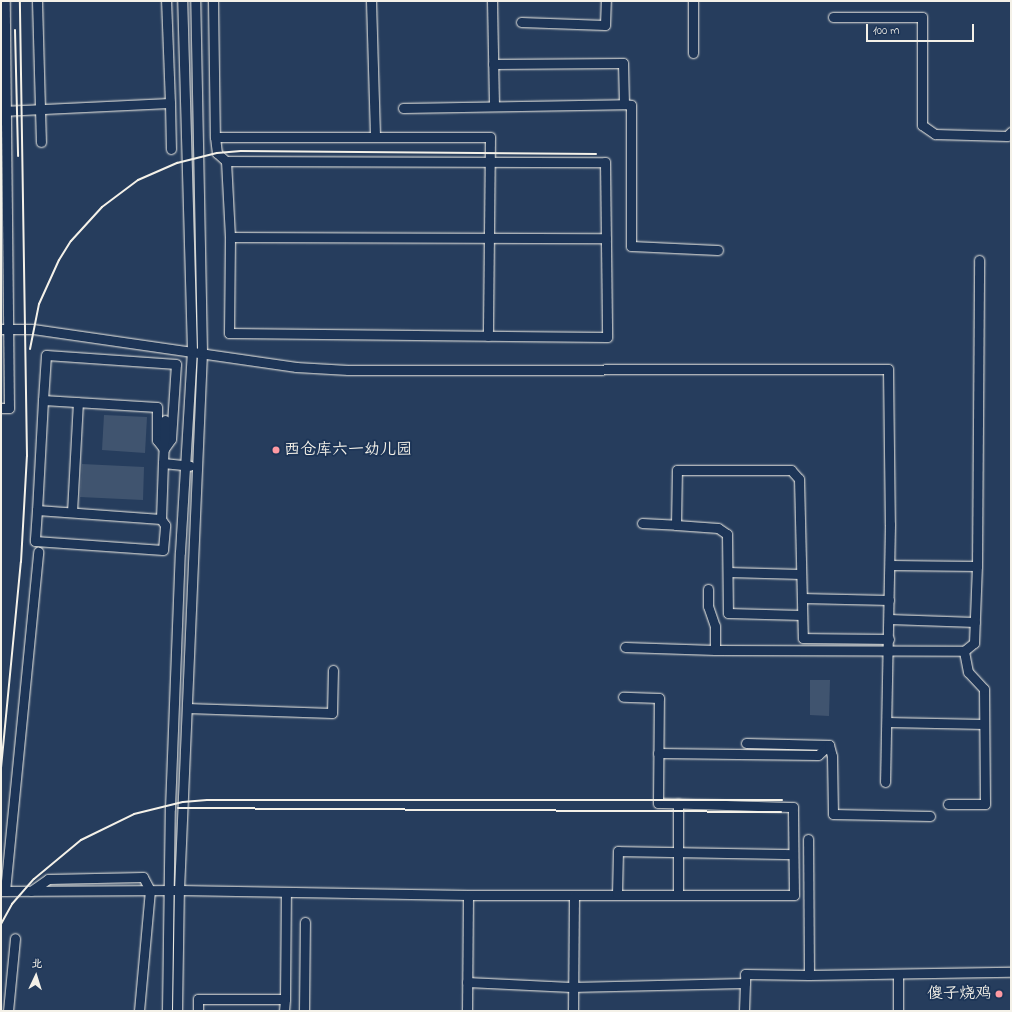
<!DOCTYPE html>
<meta charset="utf-8">
<style>
body{margin:0}
#map{position:relative;width:1012px;height:1012px;overflow:hidden;background:#263d5d;font-family:"Indie Flower","LXGW WenKai TC",sans-serif}
div>[style]{position:absolute}
[style*='--x']{left:calc(var(--x)*1px);top:calc(var(--y)*1px);width:calc(var(--w)*1px);rotate:calc(var(--a)*1deg)}
.green>*{inset:0;background:#40546f}
.roads{filter:drop-shadow(0 0 1px #f4f1e8) drop-shadow(0 0 1px #f4f1e8)}
.street>*{height:9px;margin:-4.5px;padding:0 4.5px;transform-origin:4.5px;border-radius:4.5px;background:#1d3557}
.rail>*{height:2px;margin:-1px;padding:0 1px;transform-origin:1px;border-radius:1px;background:#f4f1e8}
.dots>*{width:11px;height:11px;translate:-50% -50%;box-sizing:border-box;border:2px solid #1d3557;border-radius:50%}
span{translate:-50% -50%;white-space:nowrap;text-align:center;line-height:1.15;-webkit-text-stroke:4px #1d3557;paint-order:stroke}
.poi-label{font-size:16px;color:#f4f1e8}
.left{translate:0 -50%;text-align:left}
.right{translate:-100% -50%;text-align:right}
.frame{position:absolute;inset:0;border:2px solid #f4f1e8;pointer-events:none}
.north{position:absolute;left:16px;top:956px;width:40px;height:40px;-webkit-text-stroke:3px #1d3557;paint-order:stroke;rotate:4deg;font-size:11px;font-weight:700;line-height:16px;text-align:center;color:#f4f1e8}
.north::after{content:'';display:block;margin:auto;width:14px;height:18px;background:#f4f1e8;clip-path:polygon(50% 0,100% 100%,50% 72%,0 100%)}
.scale{position:absolute;left:866px;top:24px;width:108px;height:18px;box-sizing:border-box;border:2px solid #f4f1e8;border-top:0;padding-left:5px;font-size:12px;line-height:14px;white-space:nowrap;color:#f4f1e8;-webkit-text-stroke:3px #1d3557;paint-order:stroke}
</style>
<div id="map">
<div class="green">
<div style="clip-path:polygon(104px 415px,147px 417px,145px 453px,102px 450px)"></div>
<div style="clip-path:polygon(82px 464px,144px 467px,143px 500px,80px 497px)"></div>
<div style="clip-path:polygon(810px 680px,830px 680px,829px 716px,810px 715px)"></div>
</div>
<div class="roads">
<div class="street">
<div style="--x:37;--y:1;--w:141;--a:88.4"></div>
<div style="--x:213;--y:1;--w:136;--a:89.2"></div>
<div style="--x:215;--y:137;--w:16;--a:83"></div>
<div style="--x:217;--y:153;--w:12;--a:42"></div>
<div style="--x:226;--y:161;--w:379;--a:0.2"></div>
<div style="--x:605;--y:162;--w:175;--a:89.3"></div>
<div style="--x:607;--y:337;--w:378;--a:-179.4"></div>
<div style="--x:229;--y:333;--w:96;--a:-89.4"></div>
<div style="--x:230;--y:237;--w:76;--a:-93"></div>
<div style="--x:371;--y:1;--w:136;--a:88.3"></div>
<div style="--x:492;--y:1;--w:105;--a:88.9"></div>
<div style="--x:693;--y:1;--w:52;--a:90"></div>
<div style="--x:833;--y:17;--w:89;--a:0"></div>
<div style="--x:922;--y:17;--w:108;--a:90"></div>
<div style="--x:922;--y:125;--w:16;--a:35"></div>
<div style="--x:935;--y:134;--w:72;--a:1.6"></div>
<div style="--x:1007;--y:136;--w:6;--a:-45"></div>
<div style="--x:521;--y:22;--w:84;--a:2"></div>
<div style="--x:605;--y:25;--w:24;--a:-88"></div>
<div style="--x:170;--y:103;--w:46;--a:88.8"></div>
<div style="--x:624;--y:104;--w:7;--a:8"></div>
<div style="--x:631;--y:105;--w:141;--a:90"></div>
<div style="--x:631;--y:246;--w:87;--a:2.6"></div>
<div style="--x:403;--y:108;--w:221;--a:-1"></div>
<div style="--x:624;--y:104;--w:41;--a:-91.4"></div>
<div style="--x:623;--y:63;--w:130;--a:179.6"></div>
<div style="--x:1;--y:111;--w:169;--a:-2.7"></div>
<div style="--x:170;--y:103;--w:102;--a:-92.2"></div>
<div style="--x:215;--y:137;--w:275;--a:0"></div>
<div style="--x:490;--y:137;--w:199;--a:90.6"></div>
<div style="--x:230;--y:237;--w:376;--a:0.2"></div>
<div style="--x:1;--y:329;--w:32;--a:0"></div>
<div style="--x:33;--y:329;--w:266;--a:8.2"></div>
<div style="--x:296;--y:367;--w:52;--a:3.3"></div>
<div style="--x:348;--y:370;--w:540;--a:-0.11"></div>
<div style="--x:888;--y:369;--w:155;--a:89.3"></div>
<div style="--x:890;--y:524;--w:258;--a:91.1"></div>
<div style="--x:43;--y:400;--w:114;--a:3.5"></div>
<div style="--x:157;--y:407;--w:33;--a:90"></div>
<div style="--x:157;--y:440;--w:11;--a:52"></div>
<div style="--x:164;--y:449;--w:12;--a:-55"></div>
<div style="--x:171;--y:439;--w:75;--a:-86.2"></div>
<div style="--x:176;--y:364;--w:130;--a:-176"></div>
<div style="--x:46;--y:355;--w:45;--a:93.8"></div>
<div style="--x:43;--y:400;--w:110;--a:93.1"></div>
<div style="--x:37;--y:510;--w:124;--a:4.2"></div>
<div style="--x:161;--y:519;--w:56;--a:-88"></div>
<div style="--x:1;--y:408;--w:8;--a:0"></div>
<div style="--x:9;--y:408;--w:407;--a:-90.6"></div>
<div style="--x:165;--y:420;--w:43;--a:92.7"></div>
<div style="--x:163;--y:463;--w:27;--a:6"></div>
<div style="--x:37;--y:510;--w:31;--a:94"></div>
<div style="--x:35;--y:541;--w:128;--a:4"></div>
<div style="--x:163;--y:550;--w:25;--a:-85"></div>
<div style="--x:165;--y:525;--w:7;--a:-124"></div>
<div style="--x:72;--y:512;--w:110;--a:-86.9"></div>
<div style="--x:642;--y:523;--w:34;--a:3"></div>
<div style="--x:676;--y:525;--w:55;--a:-89"></div>
<div style="--x:677;--y:470;--w:114;--a:0"></div>
<div style="--x:791;--y:470;--w:12;--a:48"></div>
<div style="--x:799;--y:479;--w:159;--a:88.6"></div>
<div style="--x:803;--y:638;--w:86;--a:0.7"></div>
<div style="--x:676;--y:525;--w:42;--a:4.1"></div>
<div style="--x:718;--y:528;--w:11;--a:34"></div>
<div style="--x:727;--y:534;--w:79;--a:89.3"></div>
<div style="--x:728;--y:613;--w:74;--a:1.5"></div>
<div style="--x:890;--y:565;--w:87;--a:0.7"></div>
<div style="--x:728;--y:572;--w:73;--a:1.6"></div>
<div style="--x:708;--y:589;--w:17;--a:90"></div>
<div style="--x:708;--y:606;--w:21;--a:71"></div>
<div style="--x:715;--y:626;--w:24;--a:90"></div>
<div style="--x:802;--y:598;--w:87;--a:1.3"></div>
<div style="--x:889;--y:619;--w:86;--a:2"></div>
<div style="--x:625;--y:647;--w:90;--a:1.9"></div>
<div style="--x:715;--y:650;--w:249;--a:0.2"></div>
<div style="--x:964;--y:651;--w:13;--a:-39"></div>
<div style="--x:974;--y:643;--w:77;--a:-87.8"></div>
<div style="--x:977;--y:566;--w:306;--a:-89.6"></div>
<div style="--x:187;--y:708;--w:145;--a:2"></div>
<div style="--x:332;--y:713;--w:43;--a:-88.7"></div>
<div style="--x:887;--y:722;--w:97;--a:1.2"></div>
<div style="--x:746;--y:743;--w:83;--a:1.4"></div>
<div style="--x:658;--y:753;--w:160;--a:0.7"></div>
<div style="--x:818;--y:755;--w:15;--a:-42"></div>
<div style="--x:829;--y:745;--w:11;--a:75"></div>
<div style="--x:832;--y:756;--w:58;--a:89"></div>
<div style="--x:833;--y:814;--w:97;--a:1.2"></div>
<div style="--x:948;--y:804;--w:37;--a:0"></div>
<div style="--x:985;--y:804;--w:115;--a:-90.5"></div>
<div style="--x:984;--y:689;--w:23;--a:-133"></div>
<div style="--x:968;--y:672;--w:21;--a:-101"></div>
<div style="--x:1;--y:891;--w:178;--a:-0.3"></div>
<div style="--x:179;--y:890;--w:289;--a:1"></div>
<div style="--x:468;--y:895;--w:326;--a:0"></div>
<div style="--x:794;--y:895;--w:88;--a:-90.7"></div>
<div style="--x:793;--y:807;--w:135;--a:-178.3"></div>
<div style="--x:658;--y:803;--w:105;--a:-89.5"></div>
<div style="--x:659;--y:698;--w:36;--a:-178"></div>
<div style="--x:5;--y:891;--w:341;--a:-84.4"></div>
<div style="--x:31;--y:891;--w:21;--a:-35"></div>
<div style="--x:48;--y:879;--w:95;--a:-1.2"></div>
<div style="--x:143;--y:877;--w:15;--a:62"></div>
<div style="--x:150;--y:890;--w:121;--a:95.2"></div>
<div style="--x:617;--y:894;--w:43;--a:-88.7"></div>
<div style="--x:618;--y:851;--w:175;--a:1"></div>
<div style="--x:678;--y:894;--w:91;--a:-90"></div>
<div style="--x:809;--y:975;--w:202;--a:-0.9"></div>
<div style="--x:898;--y:975;--w:36;--a:90"></div>
<div style="--x:467;--y:982;--w:104;--a:2.8"></div>
<div style="--x:571;--y:987;--w:174;--a:-1.3"></div>
<div style="--x:8;--y:1011;--w:73;--a:-84.5"></div>
<div style="--x:167;--y:1011;--w:203;--a:-89.2"></div>
<div style="--x:170;--y:808;--w:256;--a:-87.8"></div>
<div style="--x:180;--y:552;--w:201;--a:-86.6"></div>
<div style="--x:192;--y:351;--w:350;--a:-91.6"></div>
<div style="--x:177;--y:1011;--w:121;--a:-89.1"></div>
<div style="--x:179;--y:890;--w:538;--a:-87.55"></div>
<div style="--x:202;--y:352;--w:351;--a:-91.1"></div>
<div style="--x:198;--y:1011;--w:12;--a:-90"></div>
<div style="--x:198;--y:999;--w:87;--a:0"></div>
<div style="--x:285;--y:999;--w:107;--a:-89.5"></div>
<div style="--x:284;--y:1011;--w:12;--a:-85"></div>
<div style="--x:304;--y:1011;--w:89;--a:-89.4"></div>
<div style="--x:467;--y:1011;--w:116;--a:-89.5"></div>
<div style="--x:573;--y:1011;--w:116;--a:-89.5"></div>
<div style="--x:744;--y:1011;--w:37;--a:-88"></div>
<div style="--x:745;--y:974;--w:64;--a:0.9"></div>
<div style="--x:809;--y:975;--w:136;--a:-90.4"></div>
</div>
</div>
<div class="rail">
<div style="--x:15;--y:30;--w:126;--a:88.6"></div>
<div style="--x:30;--y:349;--w:46;--a:-78.7"></div>
<div style="--x:39;--y:304;--w:48;--a:-65.6"></div>
<div style="--x:59;--y:260;--w:22;--a:-58"></div>
<div style="--x:71;--y:241;--w:46;--a:-47.6"></div>
<div style="--x:102;--y:207;--w:45;--a:-36.9"></div>
<div style="--x:138;--y:180;--w:43;--a:-23.6"></div>
<div style="--x:177;--y:163;--w:41;--a:-14"></div>
<div style="--x:217;--y:153;--w:24;--a:-5"></div>
<div style="--x:241;--y:151;--w:355;--a:0.5"></div>
<div style="--x:1;--y:768;--w:207;--a:-84.5"></div>
<div style="--x:21;--y:562;--w:106;--a:-86.8"></div>
<div style="--x:27;--y:456;--w:455;--a:-90.9"></div>
<div style="--x:178;--y:808;--w:603;--a:0.38"></div>
<div style="--x:1;--y:924;--w:23;--a:-61"></div>
<div style="--x:12;--y:904;--w:33;--a:-49"></div>
<div style="--x:34;--y:879;--w:61;--a:-39.7"></div>
<div style="--x:81;--y:840;--w:59;--a:-26.1"></div>
<div style="--x:134;--y:814;--w:50;--a:-13.8"></div>
<div style="--x:183;--y:802;--w:24;--a:-5"></div>
<div style="--x:207;--y:800;--w:575;--a:0"></div>
</div>
<div class="dots">
<div style="left:276px;top:450px;background:#ff9aa2"></div>
<div style="left:999px;top:994px;background:#ff9aa2"></div>
</div>
<div class="poi-label">
<span class="left" style="left:284px;top:450px">西仓库六一幼儿园</span>
<span class="right" style="left:991px;top:994px">傻子烧鸡</span>
</div>
<div class="frame"></div>
<div class="north">北</div>
<div class="scale">100 m</div>
</div>
